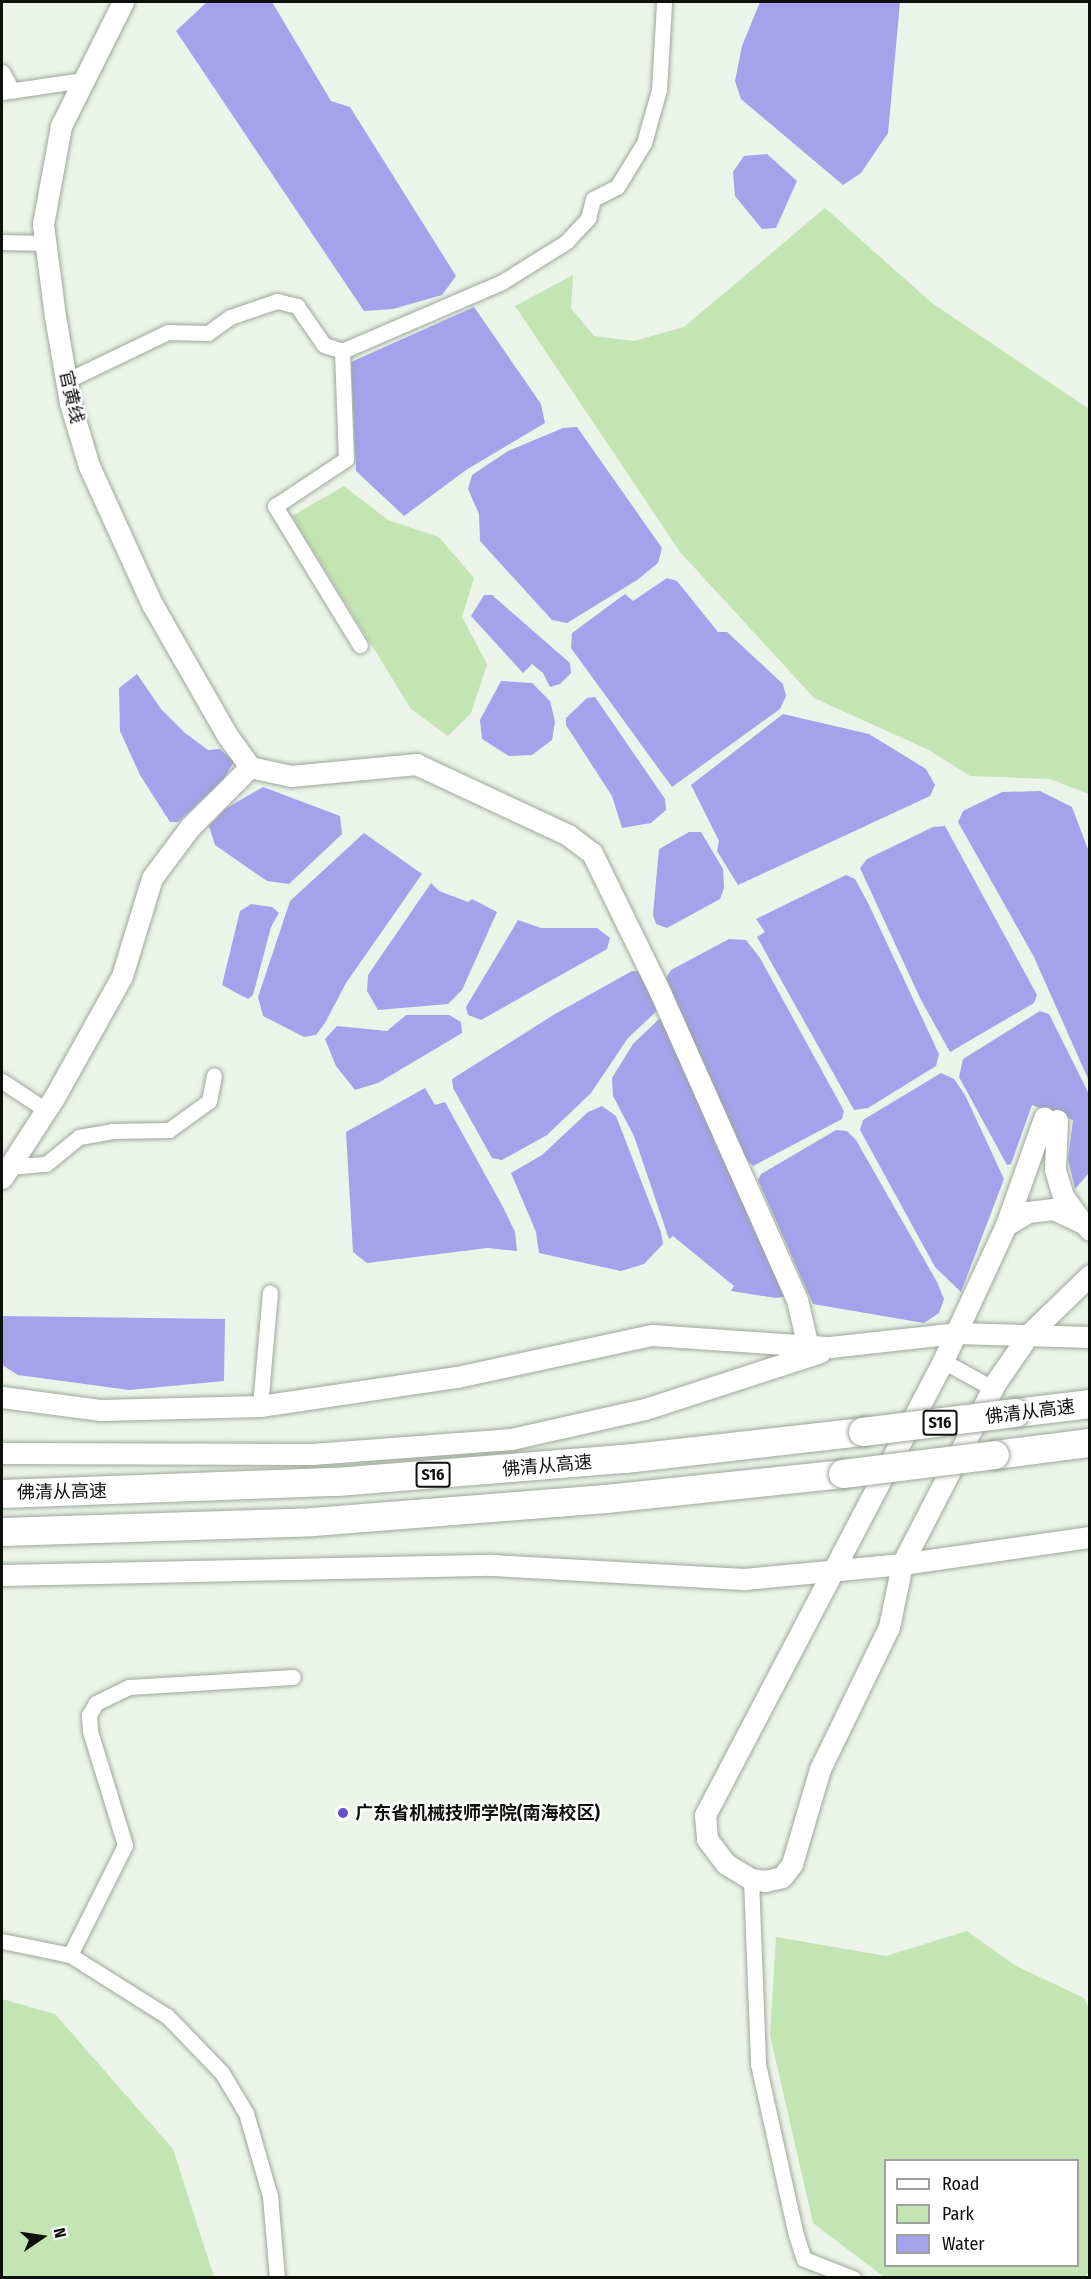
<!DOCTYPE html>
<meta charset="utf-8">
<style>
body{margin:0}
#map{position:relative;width:1091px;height:2279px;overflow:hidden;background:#ecf4e9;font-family:"Fira Sans Condensed","Noto Sans SC",sans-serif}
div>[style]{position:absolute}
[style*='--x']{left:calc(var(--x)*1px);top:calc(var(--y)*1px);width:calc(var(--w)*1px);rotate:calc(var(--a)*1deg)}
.green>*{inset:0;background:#c3e4b3}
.water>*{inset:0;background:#a5a1eb}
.roads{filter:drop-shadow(0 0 2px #9ea69b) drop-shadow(0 0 2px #9ea69b)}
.street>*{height:15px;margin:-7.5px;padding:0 7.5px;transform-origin:7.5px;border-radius:7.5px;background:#fff}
.secondary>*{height:21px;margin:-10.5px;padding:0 10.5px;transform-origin:10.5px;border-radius:10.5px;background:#fff}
.highway>*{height:28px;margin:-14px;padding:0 14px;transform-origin:14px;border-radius:14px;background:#fff}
.bridges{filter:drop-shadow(0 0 2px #9ea69b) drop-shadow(0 0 2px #9ea69b)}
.highway-bridge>*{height:28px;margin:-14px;padding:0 14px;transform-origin:14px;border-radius:14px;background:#fff}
.dots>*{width:16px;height:16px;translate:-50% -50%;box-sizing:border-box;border:3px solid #fff;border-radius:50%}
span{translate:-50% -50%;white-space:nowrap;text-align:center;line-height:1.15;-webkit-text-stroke:4.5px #fff;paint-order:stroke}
.shield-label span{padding:2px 4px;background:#fff;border:2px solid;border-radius:4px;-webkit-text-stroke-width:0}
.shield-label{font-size:16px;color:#0e100c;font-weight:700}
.street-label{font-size:18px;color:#0e100c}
.poi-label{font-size:18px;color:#0e100c;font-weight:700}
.left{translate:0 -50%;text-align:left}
.frame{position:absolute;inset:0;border:3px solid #0e100c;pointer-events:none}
.legend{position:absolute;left:884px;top:2159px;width:195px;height:108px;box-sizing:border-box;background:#fff;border:2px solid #9f9f9e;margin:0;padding:8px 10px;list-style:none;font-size:18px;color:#0e100c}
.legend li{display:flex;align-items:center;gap:12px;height:30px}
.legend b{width:30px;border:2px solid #9f9f9e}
.north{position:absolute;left:12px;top:2207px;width:60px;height:60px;-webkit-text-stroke:4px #fff;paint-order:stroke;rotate:77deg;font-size:16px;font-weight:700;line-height:24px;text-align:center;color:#0e100c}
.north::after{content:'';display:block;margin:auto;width:21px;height:27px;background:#0e100c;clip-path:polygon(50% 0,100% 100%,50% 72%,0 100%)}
</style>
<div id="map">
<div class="green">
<div style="clip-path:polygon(825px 208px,932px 303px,1089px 409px,1089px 794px,1050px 779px,970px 776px,929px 750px,814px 698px,680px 552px,515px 306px,573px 275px,571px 308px,594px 336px,634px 341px,684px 327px)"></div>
<div style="clip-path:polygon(344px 486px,388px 520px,439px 537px,474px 578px,462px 617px,487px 664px,471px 713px,448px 736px,411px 709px,292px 516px)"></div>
<div style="clip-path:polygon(evenodd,967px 1931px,1016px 1966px,1084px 1998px,1089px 2008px,1090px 2269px,1085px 2277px,884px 2277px,813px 2223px,770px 2035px,776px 1937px,886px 1956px,967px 1931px,1078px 2160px,1078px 2266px,886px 2266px,886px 2160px,1078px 2160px)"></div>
<div style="clip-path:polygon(2px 1999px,55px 2014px,173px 2149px,214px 2277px,2px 2277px)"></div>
</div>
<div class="water">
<div style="clip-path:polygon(207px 2px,272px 2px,331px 101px,350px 107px,456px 276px,442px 295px,393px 309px,364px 311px,176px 31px)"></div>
<div style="clip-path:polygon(760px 2px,900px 2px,888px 133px,861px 173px,843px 185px,741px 99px,735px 81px,742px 46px)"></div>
<div style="clip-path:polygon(767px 154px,797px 181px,776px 228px,762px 229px,735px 196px,733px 172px,744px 156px)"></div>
<div style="clip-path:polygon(474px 307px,541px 404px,545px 423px,466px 470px,404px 516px,356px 471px,351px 362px)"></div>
<div style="clip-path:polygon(577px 427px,662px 548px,658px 563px,637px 580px,567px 623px,552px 620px,480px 541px,479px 514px,468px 489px,472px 475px,508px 451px,563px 428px)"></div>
<div style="clip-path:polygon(667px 578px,677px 581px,718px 632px,727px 632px,783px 684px,786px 696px,780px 709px,672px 787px,571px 648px,572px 633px,625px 594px,633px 601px)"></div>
<div style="clip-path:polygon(484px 595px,492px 595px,570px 663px,571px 673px,560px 684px,550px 687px,543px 673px,532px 664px,523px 673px,471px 616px)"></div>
<div style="clip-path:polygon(137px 674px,161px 709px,185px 733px,208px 750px,220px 749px,234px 762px,223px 780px,178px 822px,170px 822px,140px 775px,120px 731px,119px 688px)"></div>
<div style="clip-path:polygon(501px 681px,532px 683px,550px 701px,555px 722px,552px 740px,532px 755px,509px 756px,482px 739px,480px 720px)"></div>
<div style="clip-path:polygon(595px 697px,665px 799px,666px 810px,651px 823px,622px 828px,612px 796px,566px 725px,566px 718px,587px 698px)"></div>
<div style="clip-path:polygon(783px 714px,869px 734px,926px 769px,935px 785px,930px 796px,738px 885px,717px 851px,719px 841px,691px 785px)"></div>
<div style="clip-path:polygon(263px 787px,340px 816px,342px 834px,289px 884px,267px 881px,215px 845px,209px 826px,225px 809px)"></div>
<div style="clip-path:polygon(1040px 791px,1072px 807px,1089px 852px,1089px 1081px,1034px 957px,958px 822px,963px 811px,1002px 792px)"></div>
<div style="clip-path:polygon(945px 826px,1037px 995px,1034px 1003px,950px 1052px,921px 1000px,860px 868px,867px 859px,933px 827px)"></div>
<div style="clip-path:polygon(689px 832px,701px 832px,723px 869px,724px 888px,720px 899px,667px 928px,656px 924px,653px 915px,659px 849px)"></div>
<div style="clip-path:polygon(364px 833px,422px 874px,346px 983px,325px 1023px,316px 1035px,304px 1037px,263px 1016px,258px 997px,290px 901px)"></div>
<div style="clip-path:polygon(846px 875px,855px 879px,868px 903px,939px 1054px,936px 1066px,868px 1108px,854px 1110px,757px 937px,765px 932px,756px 919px)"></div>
<div style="clip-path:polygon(431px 883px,439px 891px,468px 902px,472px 899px,497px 912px,462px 990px,448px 1004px,378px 1010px,367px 991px,368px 975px)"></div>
<div style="clip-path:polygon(251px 904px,272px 907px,279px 913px,271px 927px,253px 995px,248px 999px,222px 985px,240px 911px)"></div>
<div style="clip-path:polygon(518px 920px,541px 928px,597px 928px,610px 938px,607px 949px,481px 1020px,468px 1015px,466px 1007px)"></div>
<div style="clip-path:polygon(729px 939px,746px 940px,760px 958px,844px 1111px,842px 1119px,753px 1166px,745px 1158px,665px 979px,671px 970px)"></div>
<div style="clip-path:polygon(632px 971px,645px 972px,660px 1008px,628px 1038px,591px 1093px,547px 1135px,502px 1160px,492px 1158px,453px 1088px,452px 1079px,555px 1014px)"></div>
<div style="clip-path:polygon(1040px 1011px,1049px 1014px,1089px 1094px,1089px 1173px,1075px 1189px,1068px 1159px,1073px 1120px,1032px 1105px,1011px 1164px,1007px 1165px,959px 1077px,963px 1059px)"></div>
<div style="clip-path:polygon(406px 1015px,449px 1015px,461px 1022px,462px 1033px,378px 1083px,355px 1090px,336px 1066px,325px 1039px,337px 1026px,387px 1031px)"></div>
<div style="clip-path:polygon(659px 1019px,670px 1023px,789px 1296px,776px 1298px,731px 1291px,734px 1286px,673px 1236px,669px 1239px,634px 1136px,613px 1096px,612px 1078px,633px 1044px)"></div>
<div style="clip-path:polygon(941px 1073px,954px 1079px,965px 1095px,1004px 1179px,961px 1292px,935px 1267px,860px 1130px,863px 1120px)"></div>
<div style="clip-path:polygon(425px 1088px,435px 1105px,445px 1102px,503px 1207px,515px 1232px,517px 1251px,487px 1248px,367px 1263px,353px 1252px,346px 1132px)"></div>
<div style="clip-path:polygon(602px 1106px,616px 1116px,661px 1232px,663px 1244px,644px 1264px,621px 1271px,539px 1253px,536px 1232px,511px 1173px,542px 1155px,588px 1112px)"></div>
<div style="clip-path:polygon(836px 1130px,847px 1131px,856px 1140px,937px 1282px,944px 1299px,939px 1313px,924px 1323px,813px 1304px,758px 1180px,761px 1174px)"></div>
<div style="clip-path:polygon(2px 1316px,225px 1319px,224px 1381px,129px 1390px,18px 1375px,2px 1365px)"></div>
</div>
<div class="roads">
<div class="street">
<div style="--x:2;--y:72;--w:21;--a:61"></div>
<div style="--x:2;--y:92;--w:82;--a:-8.4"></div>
<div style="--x:2;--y:242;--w:44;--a:1.3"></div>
<div style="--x:342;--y:351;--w:108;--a:87.9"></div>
<div style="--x:346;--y:459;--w:85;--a:146.5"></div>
<div style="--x:275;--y:506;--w:163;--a:58.6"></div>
<div style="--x:66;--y:381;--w:113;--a:-25.7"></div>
<div style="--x:168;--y:332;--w:40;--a:1.4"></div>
<div style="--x:208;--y:333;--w:27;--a:-36"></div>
<div style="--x:230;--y:317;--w:50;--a:-18.8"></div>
<div style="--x:277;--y:301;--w:21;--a:14"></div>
<div style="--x:297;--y:306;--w:47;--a:55.3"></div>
<div style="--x:324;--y:345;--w:19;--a:18"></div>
<div style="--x:342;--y:351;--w:174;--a:-23.3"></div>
<div style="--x:502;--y:282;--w:75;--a:-32"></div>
<div style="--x:566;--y:242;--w:33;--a:-47"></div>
<div style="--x:588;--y:218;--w:20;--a:-75"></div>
<div style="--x:593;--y:199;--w:27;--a:-27"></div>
<div style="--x:617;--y:187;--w:52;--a:-58.5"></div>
<div style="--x:644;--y:143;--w:55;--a:-74.2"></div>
<div style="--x:659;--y:90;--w:88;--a:-86.7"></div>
<div style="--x:2;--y:1081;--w:53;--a:33.4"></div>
<div style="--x:9;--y:1167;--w:37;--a:-5"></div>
<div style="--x:46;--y:1164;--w:43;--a:-39.3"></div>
<div style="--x:79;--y:1137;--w:34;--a:-10"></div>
<div style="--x:112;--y:1131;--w:57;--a:-1"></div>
<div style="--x:169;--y:1130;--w:49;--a:-35.9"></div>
<div style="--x:209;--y:1101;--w:26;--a:-79"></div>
<div style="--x:943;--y:1361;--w:56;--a:28.9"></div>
<div style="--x:260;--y:1406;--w:114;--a:-85"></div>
<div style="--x:751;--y:1879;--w:185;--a:87.8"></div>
<div style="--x:758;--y:2064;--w:175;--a:77.5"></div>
<div style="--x:796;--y:2235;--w:25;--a:72"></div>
<div style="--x:804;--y:2259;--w:53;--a:21.2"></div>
<div style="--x:2;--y:1941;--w:69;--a:11.6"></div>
<div style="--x:70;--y:1955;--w:115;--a:32.2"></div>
<div style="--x:167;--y:2016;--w:79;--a:46"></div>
<div style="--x:222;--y:2073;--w:47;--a:59"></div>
<div style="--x:246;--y:2113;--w:86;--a:73.9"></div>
<div style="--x:270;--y:2196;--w:82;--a:85.1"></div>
<div style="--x:70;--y:1955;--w:123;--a:-63.4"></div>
<div style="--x:125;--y:1845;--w:119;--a:-107.1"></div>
<div style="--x:90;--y:1731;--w:16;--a:-94"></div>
<div style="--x:89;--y:1715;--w:14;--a:-60"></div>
<div style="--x:96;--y:1703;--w:37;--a:-26"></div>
<div style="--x:129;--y:1687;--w:164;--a:-3.5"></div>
</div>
<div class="secondary">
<div style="--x:123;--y:2;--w:139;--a:116.6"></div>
<div style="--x:61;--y:126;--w:100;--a:100.4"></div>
<div style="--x:43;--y:224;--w:93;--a:82.6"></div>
<div style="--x:55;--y:316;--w:88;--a:80.2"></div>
<div style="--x:70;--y:403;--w:66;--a:73.2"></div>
<div style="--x:89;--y:466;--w:152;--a:65.5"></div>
<div style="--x:152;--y:604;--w:151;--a:60.2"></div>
<div style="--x:227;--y:735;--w:39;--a:54"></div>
<div style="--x:250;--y:767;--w:42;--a:12.4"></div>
<div style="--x:291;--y:776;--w:126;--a:-5.5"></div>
<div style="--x:416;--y:764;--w:168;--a:25"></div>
<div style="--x:568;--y:835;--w:30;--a:37"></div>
<div style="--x:592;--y:853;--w:155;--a:63.9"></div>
<div style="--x:660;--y:992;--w:337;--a:66"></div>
<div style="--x:797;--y:1300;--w:48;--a:76.8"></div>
<div style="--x:1057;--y:1120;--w:50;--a:92.3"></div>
<div style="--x:1055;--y:1170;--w:27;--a:73"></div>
<div style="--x:1063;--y:1196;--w:27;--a:54"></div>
<div style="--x:2;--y:1178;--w:98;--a:-57.1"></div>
<div style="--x:55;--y:1096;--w:137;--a:-60.8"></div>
<div style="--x:122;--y:976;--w:102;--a:-73"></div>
<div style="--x:152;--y:878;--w:64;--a:-53.3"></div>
<div style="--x:190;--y:827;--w:85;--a:-45"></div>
<div style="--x:1006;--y:1225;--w:114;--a:-70.4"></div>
<div style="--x:1090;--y:1230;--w:10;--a:-135"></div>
<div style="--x:1083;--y:1223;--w:33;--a:-155"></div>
<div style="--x:1053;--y:1209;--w:25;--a:173"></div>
<div style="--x:1028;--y:1212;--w:26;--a:149"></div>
<div style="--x:1006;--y:1225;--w:154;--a:114.9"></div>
<div style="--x:941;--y:1365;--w:508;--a:117.67"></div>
<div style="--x:705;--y:1815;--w:24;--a:85"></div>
<div style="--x:707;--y:1839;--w:31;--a:53"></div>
<div style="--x:726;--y:1864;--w:29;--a:31"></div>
<div style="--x:751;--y:1879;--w:14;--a:8"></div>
<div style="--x:765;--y:1881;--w:17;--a:-13"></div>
<div style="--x:782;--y:1877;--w:16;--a:-52"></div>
<div style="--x:792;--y:1864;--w:99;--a:-73.6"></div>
<div style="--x:820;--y:1769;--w:158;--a:-64.1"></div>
<div style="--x:889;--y:1627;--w:64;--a:-78.3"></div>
<div style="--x:902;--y:1564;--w:205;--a:-62.7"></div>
<div style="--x:996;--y:1382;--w:58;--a:-55.5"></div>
<div style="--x:1029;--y:1334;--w:85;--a:-44"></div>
<div style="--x:2;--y:1397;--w:100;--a:7.5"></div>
<div style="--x:101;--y:1410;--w:159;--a:-1.4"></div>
<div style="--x:260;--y:1406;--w:199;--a:-8.4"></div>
<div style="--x:457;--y:1377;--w:199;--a:-12.2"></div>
<div style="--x:652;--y:1335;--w:178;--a:3.9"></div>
<div style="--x:830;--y:1347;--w:127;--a:-6.3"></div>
<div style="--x:956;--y:1333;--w:134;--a:1.7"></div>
<div style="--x:2;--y:1453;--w:310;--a:0.2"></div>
<div style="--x:312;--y:1454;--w:200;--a:-4.3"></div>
<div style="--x:511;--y:1439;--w:137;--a:-12.6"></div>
<div style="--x:645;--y:1409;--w:184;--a:-18"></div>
<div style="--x:2;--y:1575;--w:490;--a:-1.2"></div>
<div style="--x:492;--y:1565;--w:252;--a:3.2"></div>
<div style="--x:744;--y:1579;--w:159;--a:-5.4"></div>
<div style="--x:902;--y:1564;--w:190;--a:-8.2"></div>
</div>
<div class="highway">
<div style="--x:1016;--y:1413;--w:75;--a:-6.9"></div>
<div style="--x:995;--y:1455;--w:96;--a:-7.2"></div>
<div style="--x:2;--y:1494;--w:335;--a:-2.1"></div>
<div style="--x:337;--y:1482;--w:289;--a:-4.6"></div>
<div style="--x:625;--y:1459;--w:240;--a:-6.5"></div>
<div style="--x:2;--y:1532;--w:311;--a:-1.8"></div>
<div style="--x:313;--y:1522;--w:294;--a:-4.5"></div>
<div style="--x:606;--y:1499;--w:238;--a:-6"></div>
</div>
</div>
<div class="bridges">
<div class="highway-bridge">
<div style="--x:863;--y:1432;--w:154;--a:-7.1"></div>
<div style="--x:843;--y:1474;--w:153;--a:-7.1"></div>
</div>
</div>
<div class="dots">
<div style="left:343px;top:1813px;background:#6653cc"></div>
</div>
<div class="shield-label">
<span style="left:940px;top:1423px">S16</span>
<span style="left:433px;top:1475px">S16</span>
</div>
<div class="street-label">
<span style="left:71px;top:397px;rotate:77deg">官黄线</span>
<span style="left:1030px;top:1412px;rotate:-7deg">佛清从高速</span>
<span style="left:547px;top:1466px;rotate:-5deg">佛清从高速</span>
<span style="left:62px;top:1492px;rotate:-1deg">佛清从高速</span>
</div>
<div class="poi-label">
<span class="left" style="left:355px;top:1813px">广东省机械技师学院(南海校区)</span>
</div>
<div class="frame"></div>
<ul class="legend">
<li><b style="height:8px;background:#fff"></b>Road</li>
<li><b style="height:16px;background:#c3e4b3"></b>Park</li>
<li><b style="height:16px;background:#a5a1eb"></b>Water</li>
</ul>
<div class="north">N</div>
</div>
